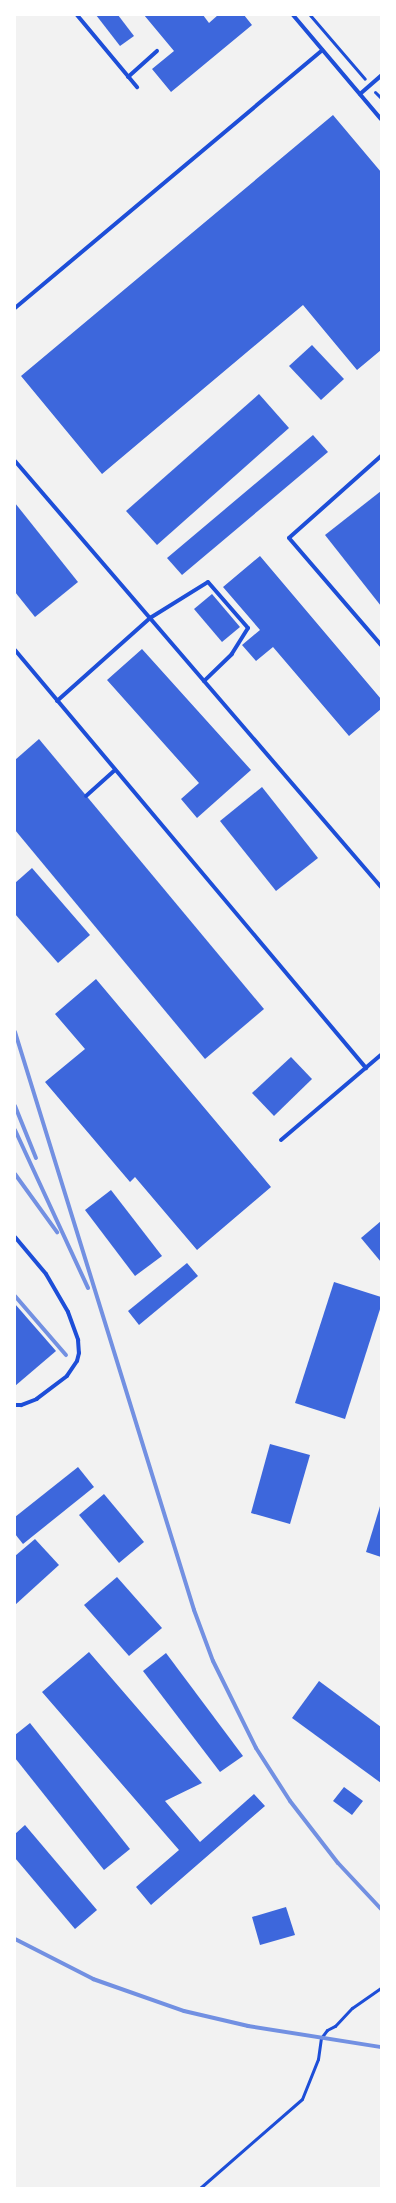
<!DOCTYPE html>
<style>
body{margin:0}
#map{position:relative;width:396px;height:2203px;overflow:hidden;background:#f2f2f2;font-family:Ubuntu,sans-serif}
div>[style]{position:absolute}
[style*='--x']{left:calc(var(--x)*1px);top:calc(var(--y)*1px);width:calc(var(--w)*1px);rotate:calc(var(--a)*1deg)}
.building>*{inset:0;background:#3d67dc}
.path>*{height:3px;margin:-1.5px;padding:0 1.5px;transform-origin:1.5px;border-radius:1.5px;background:#1d4ed8}
.service>*{height:4px;margin:-2px;padding:0 2px;transform-origin:2px;border-radius:2px;background:#1d4ed8}
.rail>*{height:4px;margin:-2px;padding:0 2px;transform-origin:2px;border-radius:2px;background:#7290e2}
span{translate:-50% -50%;white-space:nowrap;text-align:center;line-height:1.15;-webkit-text-stroke:4px #fff;paint-order:stroke}
.frame{position:absolute;inset:0;border:16px solid #fff;pointer-events:none}
</style>
<div id="map">
<div class="building">
<div style="clip-path:polygon(96px 15px,118px 15px,134px 36px,120px 46px)"></div>
<div style="clip-path:polygon(144px 15px,203px 15px,209px 23px,218px 15px,244px 15px,252px 25px,171px 92px,152px 69px,174px 51px)"></div>
<div style="clip-path:polygon(333px 115px,381px 172px,381px 350px,357px 370px,303px 305px,102px 474px,21px 376px)"></div>
<div style="clip-path:polygon(312px 345px,344px 379px,321px 400px,289px 366px)"></div>
<div style="clip-path:polygon(259px 394px,289px 428px,157px 545px,126px 511px)"></div>
<div style="clip-path:polygon(313px 435px,328px 452px,182px 575px,167px 558px)"></div>
<div style="clip-path:polygon(381px 491px,381px 606px,325px 535px)"></div>
<div style="clip-path:polygon(15px 503px,78px 582px,35px 617px,15px 592px)"></div>
<div style="clip-path:polygon(260px 556px,381px 699px,381px 709px,349px 736px,273px 647px,256px 661px,242px 645px,260px 630px,223px 587px)"></div>
<div style="clip-path:polygon(212px 594px,240px 627px,222px 642px,194px 609px)"></div>
<div style="clip-path:polygon(142px 649px,251px 770px,197px 818px,181px 799px,199px 783px,107px 680px)"></div>
<div style="clip-path:polygon(39px 739px,264px 1009px,205px 1059px,15px 830px,15px 760px)"></div>
<div style="clip-path:polygon(262px 787px,318px 858px,276px 891px,220px 821px)"></div>
<div style="clip-path:polygon(32px 868px,90px 935px,58px 963px,15px 914px,15px 883px)"></div>
<div style="clip-path:polygon(96px 979px,271px 1187px,197px 1250px,135px 1177px,130px 1182px,45px 1082px,85px 1049px,55px 1014px)"></div>
<div style="clip-path:polygon(291px 1057px,312px 1079px,274px 1116px,252px 1093px)"></div>
<div style="clip-path:polygon(111px 1190px,162px 1256px,135px 1276px,85px 1210px)"></div>
<div style="clip-path:polygon(381px 1221px,381px 1262px,361px 1238px)"></div>
<div style="clip-path:polygon(187px 1263px,198px 1276px,139px 1325px,128px 1311px)"></div>
<div style="clip-path:polygon(334px 1282px,381px 1297px,381px 1306px,345px 1419px,295px 1403px)"></div>
<div style="clip-path:polygon(15px 1304px,56px 1351px,15px 1386px)"></div>
<div style="clip-path:polygon(270px 1444px,310px 1455px,290px 1524px,251px 1513px)"></div>
<div style="clip-path:polygon(78px 1467px,94px 1487px,23px 1544px,15px 1534px,15px 1517px)"></div>
<div style="clip-path:polygon(104px 1494px,144px 1542px,119px 1563px,79px 1515px)"></div>
<div style="clip-path:polygon(381px 1503px,381px 1557px,366px 1552px)"></div>
<div style="clip-path:polygon(35px 1539px,59px 1565px,15px 1605px,15px 1556px)"></div>
<div style="clip-path:polygon(117px 1577px,162px 1628px,129px 1656px,84px 1605px)"></div>
<div style="clip-path:polygon(89px 1652px,202px 1783px,165px 1801px,200px 1842px,254px 1794px,265px 1806px,151px 1905px,136px 1887px,179px 1850px,42px 1692px)"></div>
<div style="clip-path:polygon(166px 1653px,243px 1756px,220px 1772px,143px 1671px)"></div>
<div style="clip-path:polygon(319px 1681px,381px 1727px,381px 1783px,292px 1718px)"></div>
<div style="clip-path:polygon(30px 1723px,130px 1849px,104px 1870px,15px 1758px,15px 1735px)"></div>
<div style="clip-path:polygon(344px 1787px,363px 1801px,352px 1815px,333px 1801px)"></div>
<div style="clip-path:polygon(25px 1825px,97px 1910px,75px 1929px,15px 1858px,15px 1834px)"></div>
<div style="clip-path:polygon(286px 1907px,295px 1935px,260px 1945px,252px 1917px)"></div>
</div>
<div class="path">
<div style="--x:310;--y:15;--w:84;--a:49.3"></div>
<div style="--x:375;--y:92;--w:8;--a:45"></div>
<div style="--x:200;--y:2188;--w:135;--a:-41.1"></div>
<div style="--x:302;--y:2099;--w:43;--a:-68.2"></div>
<div style="--x:318;--y:2059;--w:21;--a:-82"></div>
<div style="--x:321;--y:2038;--w:10;--a:-53"></div>
<div style="--x:327;--y:2030;--w:9;--a:-27"></div>
<div style="--x:335;--y:2026;--w:25;--a:-47"></div>
<div style="--x:352;--y:2008;--w:35;--a:-35"></div>
</div>
<div class="service">
<div style="--x:77;--y:15;--w:94;--a:50.2"></div>
<div style="--x:293;--y:15;--w:136;--a:49.8"></div>
<div style="--x:128;--y:77;--w:39;--a:-42"></div>
<div style="--x:360;--y:94;--w:28;--a:-41"></div>
<div style="--x:15;--y:308;--w:401;--a:-40"></div>
<div style="--x:381;--y:456;--w:123;--a:138.3"></div>
<div style="--x:289;--y:538;--w:141;--a:49.3"></div>
<div style="--x:15;--y:461;--w:562;--a:49.33"></div>
<div style="--x:15;--y:650;--w:546;--a:49.98"></div>
<div style="--x:57;--y:701;--w:125;--a:-41.7"></div>
<div style="--x:150;--y:618;--w:68;--a:-31.8"></div>
<div style="--x:208;--y:582;--w:61;--a:49"></div>
<div style="--x:248;--y:628;--w:31;--a:122"></div>
<div style="--x:232;--y:654;--w:39;--a:136"></div>
<div style="--x:86;--y:796;--w:39;--a:-42"></div>
<div style="--x:281;--y:1140;--w:131;--a:-40.4"></div>
<div style="--x:15;--y:1237;--w:48;--a:50"></div>
<div style="--x:46;--y:1274;--w:44;--a:59.9"></div>
<div style="--x:68;--y:1312;--w:30;--a:70"></div>
<div style="--x:78;--y:1340;--w:13;--a:86"></div>
<div style="--x:79;--y:1353;--w:8;--a:104"></div>
<div style="--x:77;--y:1361;--w:18;--a:124"></div>
<div style="--x:67;--y:1376;--w:38;--a:143"></div>
<div style="--x:37;--y:1399;--w:17;--a:159"></div>
<div style="--x:21;--y:1405;--w:6;--a:180"></div>
</div>
<div class="rail">
<div style="--x:15;--y:1032;--w:605;--a:72.79"></div>
<div style="--x:194;--y:1610;--w:54;--a:69.6"></div>
<div style="--x:213;--y:1661;--w:97;--a:63.7"></div>
<div style="--x:256;--y:1748;--w:63;--a:57.3"></div>
<div style="--x:290;--y:1801;--w:78;--a:52.3"></div>
<div style="--x:338;--y:1863;--w:63;--a:46.9"></div>
<div style="--x:15;--y:1106;--w:56;--a:68"></div>
<div style="--x:15;--y:1130;--w:174;--a:65.2"></div>
<div style="--x:15;--y:1174;--w:72;--a:54.1"></div>
<div style="--x:15;--y:1296;--w:78;--a:49.2"></div>
<div style="--x:15;--y:1939;--w:88;--a:27.1"></div>
<div style="--x:93;--y:1979;--w:96;--a:19.4"></div>
<div style="--x:184;--y:2011;--w:66;--a:13.2"></div>
<div style="--x:248;--y:2026;--w:135;--a:9"></div>
</div>
<div class="frame"></div>
</div>
